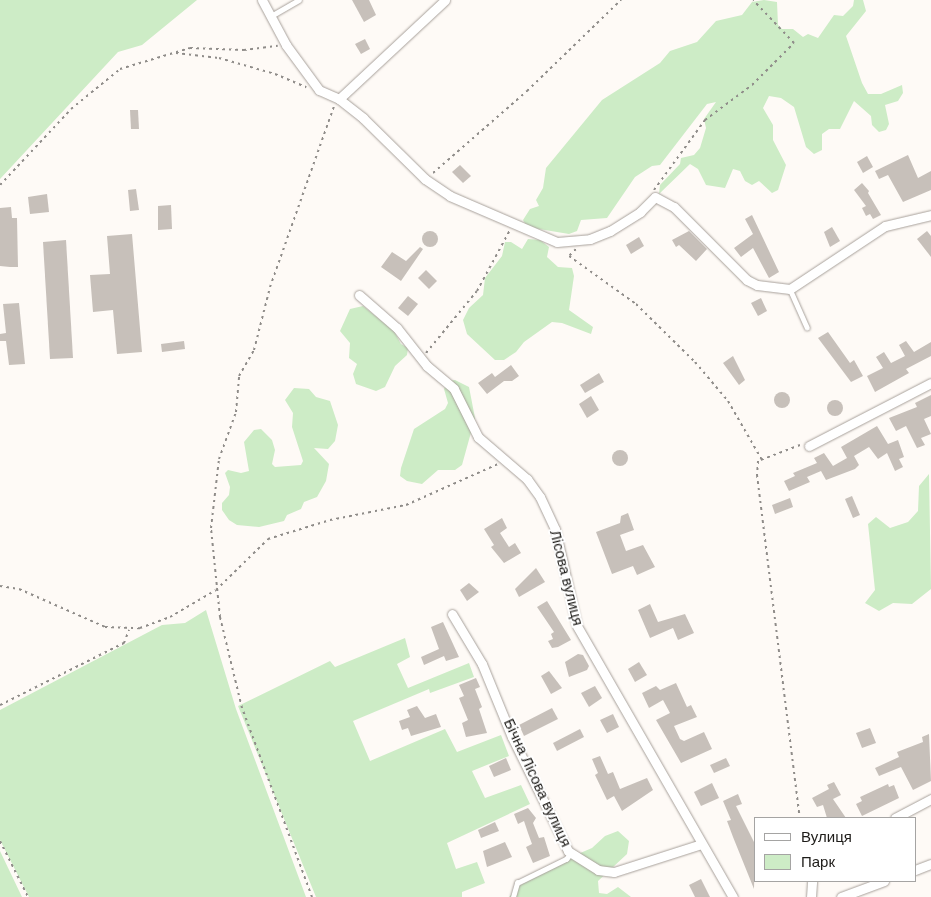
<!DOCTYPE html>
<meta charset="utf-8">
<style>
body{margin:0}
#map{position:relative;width:931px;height:897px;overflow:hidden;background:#fefaf6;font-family:"DM Sans",sans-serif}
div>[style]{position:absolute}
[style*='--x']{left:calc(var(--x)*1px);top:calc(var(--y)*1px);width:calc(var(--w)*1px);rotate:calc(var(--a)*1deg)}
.green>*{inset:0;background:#cdecc6}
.building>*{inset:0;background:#c7c0ba}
.round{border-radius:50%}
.path>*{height:2px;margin-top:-1px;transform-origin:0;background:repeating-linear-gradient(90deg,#8f8c89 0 2.5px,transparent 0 6.5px)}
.roads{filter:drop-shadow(0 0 1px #a8a19b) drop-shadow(0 0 1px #a8a19b)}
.service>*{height:4.5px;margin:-2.25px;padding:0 2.25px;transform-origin:2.25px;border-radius:2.25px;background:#fff}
.minor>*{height:9px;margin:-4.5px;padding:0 4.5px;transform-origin:4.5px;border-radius:4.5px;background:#fff}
span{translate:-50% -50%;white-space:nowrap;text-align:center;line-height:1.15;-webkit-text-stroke:4px #fff;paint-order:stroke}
.street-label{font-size:15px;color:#1e1c19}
.legend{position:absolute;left:754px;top:817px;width:162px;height:65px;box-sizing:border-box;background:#fff;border:1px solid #a5a4a3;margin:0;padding:6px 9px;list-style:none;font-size:15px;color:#1e1c19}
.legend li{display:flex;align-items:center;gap:10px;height:25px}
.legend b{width:25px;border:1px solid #a5a4a3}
</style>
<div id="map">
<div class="green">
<div style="clip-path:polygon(0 0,197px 0,142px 45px,118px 52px,0 179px)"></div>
<div style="clip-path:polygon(764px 0,777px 2px,778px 25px,782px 29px,793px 29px,803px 37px,808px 34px,818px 38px,834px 15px,843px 16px,853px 6px,854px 0,863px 0,866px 11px,846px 36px,862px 83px,868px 94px,881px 94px,902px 85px,903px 93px,898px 101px,885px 105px,889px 124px,886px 130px,879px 132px,872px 125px,871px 116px,854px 101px,840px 129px,829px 129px,822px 134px,822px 150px,814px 154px,806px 147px,794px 107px,781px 98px,769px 96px,763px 108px,773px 125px,773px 140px,786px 165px,778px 190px,772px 193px,759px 181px,752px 185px,745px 181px,740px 171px,733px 169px,725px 188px,706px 185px,698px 169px,690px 164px,659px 194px,660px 185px,680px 164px,681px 158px,694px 155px,700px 148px,706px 128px,704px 119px,716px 102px,707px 104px,660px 165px,652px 166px,635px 177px,607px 218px,581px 220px,577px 231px,569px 234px,527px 227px,523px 220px,530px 209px,539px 206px,536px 200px,543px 188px,546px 168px,602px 100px,660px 63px,670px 51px,697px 42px,716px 21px,742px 15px,752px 2px)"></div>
<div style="clip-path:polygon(528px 239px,540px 240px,549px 247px,547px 257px,558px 267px,572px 268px,574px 276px,569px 310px,593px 327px,591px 334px,562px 323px,552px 322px,524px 342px,516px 352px,504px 360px,495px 360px,467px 334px,463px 320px,469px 308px,483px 295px,485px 278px,502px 256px,505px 242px,511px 242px,522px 249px)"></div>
<div style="clip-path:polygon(363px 306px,394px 331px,401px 344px,408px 348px,407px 355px,395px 366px,385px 387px,376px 391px,356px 384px,353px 374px,357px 364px,349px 358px,350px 343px,340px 331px,350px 309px)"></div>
<div style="clip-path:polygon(455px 380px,469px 387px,475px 418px,462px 465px,455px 470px,438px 470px,422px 484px,407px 481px,400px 476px,401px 468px,414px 429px,445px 409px,448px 403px,444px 389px,448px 381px)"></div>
<div style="clip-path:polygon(294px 388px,309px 389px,316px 397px,330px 401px,338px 425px,335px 441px,328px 449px,314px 448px,329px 464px,326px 481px,317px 497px,304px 502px,301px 509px,287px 515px,284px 521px,259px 527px,237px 525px,229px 520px,222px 510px,222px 503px,229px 495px,230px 487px,225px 473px,228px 470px,241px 473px,249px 471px,244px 442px,254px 430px,261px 429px,272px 440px,275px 450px,272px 464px,275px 467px,301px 465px,303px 461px,292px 427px,293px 413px,285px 400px)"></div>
<div style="clip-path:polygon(929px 474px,931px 589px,912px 604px,893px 603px,879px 611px,865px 603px,875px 590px,868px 524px,876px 517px,890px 528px,908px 522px,918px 511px,919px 486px)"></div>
<div style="clip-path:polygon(206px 610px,236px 709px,306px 897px,29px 897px,0 840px,0 710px,162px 625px,185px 623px)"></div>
<div style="clip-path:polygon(405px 638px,410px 657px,397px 664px,408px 688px,469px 663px,474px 677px,430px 693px,429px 689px,353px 721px,370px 761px,445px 729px,457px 752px,501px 735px,509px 756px,472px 771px,485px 798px,521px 785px,530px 804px,447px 843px,456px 869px,477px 862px,485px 883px,462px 892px,462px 897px,316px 897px,238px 706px,330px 661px,335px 667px)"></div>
<div style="clip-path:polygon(618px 831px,629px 841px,627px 854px,598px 881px,599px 893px,607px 894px,618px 887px,631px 897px,496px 897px,509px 897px,519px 886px,545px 868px,592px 848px,605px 836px)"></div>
<div style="clip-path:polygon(0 851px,22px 897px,0 897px)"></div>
</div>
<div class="building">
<div style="clip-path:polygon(352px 0,369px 0,376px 15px,364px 22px)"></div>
<div style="clip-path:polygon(365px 39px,370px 49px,361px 54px,355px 44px)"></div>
<div style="clip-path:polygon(130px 110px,138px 110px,139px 129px,131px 129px)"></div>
<div style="clip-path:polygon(908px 155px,918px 178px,931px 171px,931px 190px,903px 202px,888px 175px,879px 179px,875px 171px)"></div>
<div style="clip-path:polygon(867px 156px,873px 167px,863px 173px,857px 162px)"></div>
<div style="clip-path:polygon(460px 165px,471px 176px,463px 183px,452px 172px)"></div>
<div style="clip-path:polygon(862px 183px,869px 191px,868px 193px,881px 215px,873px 219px,870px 214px,866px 216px,862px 208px,866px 206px,854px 190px)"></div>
<div style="clip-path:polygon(136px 189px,139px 210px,130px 211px,128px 190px)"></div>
<div style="clip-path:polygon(47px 194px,49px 212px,30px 214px,28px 197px)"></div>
<div style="clip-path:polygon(171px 205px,172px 229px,158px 230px,158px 206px)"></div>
<div style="clip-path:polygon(11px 207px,12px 218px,17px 218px,18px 267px,10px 267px,0 266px,0 208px)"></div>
<div style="clip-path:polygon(752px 215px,779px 272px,769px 278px,753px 248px,741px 257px,734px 248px,753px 234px,745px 219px)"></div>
<div style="clip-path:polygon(832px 227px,840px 241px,830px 247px,824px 232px)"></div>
<div class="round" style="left:422px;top:231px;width:16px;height:16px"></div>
<div style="clip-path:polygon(689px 231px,707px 249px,696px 261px,679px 245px,676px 247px,672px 240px)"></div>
<div style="clip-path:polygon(927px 231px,931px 236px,931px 257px,917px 239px)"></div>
<div style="clip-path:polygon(132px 234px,142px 352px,117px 354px,113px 310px,93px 312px,90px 275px,110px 274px,107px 236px)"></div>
<div style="clip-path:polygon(639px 237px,644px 246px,631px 254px,626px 245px)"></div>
<div style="clip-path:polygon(66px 240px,73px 358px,50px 359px,43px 242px)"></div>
<div style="clip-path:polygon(420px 247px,423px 249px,401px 281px,381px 267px,392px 252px,406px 261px)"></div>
<div style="clip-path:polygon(426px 270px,437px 281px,429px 289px,418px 278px)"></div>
<div style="clip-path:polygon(408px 296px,418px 304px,408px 316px,398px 308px)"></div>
<div style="clip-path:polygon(761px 298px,767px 311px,758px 316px,751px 303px)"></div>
<div style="clip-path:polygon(19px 303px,25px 364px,9px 365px,6px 341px,0 341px,0 334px,6px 333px,3px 304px)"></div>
<div style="clip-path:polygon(828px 332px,850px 363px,854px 360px,863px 376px,851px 382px,818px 338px)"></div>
<div style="clip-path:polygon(184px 341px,185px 349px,162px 352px,161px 344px)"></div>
<div style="clip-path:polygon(906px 341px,914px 352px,931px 342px,931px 356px,906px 369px,909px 373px,875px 392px,867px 376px,883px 368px,876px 357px,884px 352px,891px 363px,905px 356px,899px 345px)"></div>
<div style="clip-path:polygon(733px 356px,745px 380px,739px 385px,723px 363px)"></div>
<div style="clip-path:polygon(511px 365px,519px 376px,512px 381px,504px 381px,487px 394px,478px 383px,492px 373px,495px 377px)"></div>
<div style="clip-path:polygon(599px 373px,604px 382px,585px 393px,580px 385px)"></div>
<div class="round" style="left:774px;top:392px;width:16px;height:16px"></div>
<div style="clip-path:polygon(931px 395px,931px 416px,924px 419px,931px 434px,921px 438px,925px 445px,917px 448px,906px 426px,896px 431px,889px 418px,917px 407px,915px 403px)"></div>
<div style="clip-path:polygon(591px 396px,599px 410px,587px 418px,579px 404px)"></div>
<div class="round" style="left:827px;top:400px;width:16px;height:16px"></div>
<div style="clip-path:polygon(877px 426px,888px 444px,898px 440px,904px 457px,899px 459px,903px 467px,895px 471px,887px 453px,878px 459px,869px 447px,854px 456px,859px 465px,855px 469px,826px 480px,821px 471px,807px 477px,810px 482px,789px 491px,784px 481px,795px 476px,793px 473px,817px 463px,814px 458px,824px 453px,833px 466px,847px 458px,841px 447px)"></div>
<div class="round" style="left:612px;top:450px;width:16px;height:16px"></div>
<div style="clip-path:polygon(852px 496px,860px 515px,853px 518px,845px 499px)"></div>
<div style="clip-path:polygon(790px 498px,793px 507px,775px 514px,772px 505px)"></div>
<div style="clip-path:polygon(628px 513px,634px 530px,620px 535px,626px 551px,643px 545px,655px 567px,637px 575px,633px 566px,612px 574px,596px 532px,620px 523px,621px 516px)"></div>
<div style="clip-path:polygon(502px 518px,507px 528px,500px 533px,509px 547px,515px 543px,521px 553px,504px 563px,491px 547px,494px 545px,484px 529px)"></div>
<div style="clip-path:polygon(536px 568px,545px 582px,519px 597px,515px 589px)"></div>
<div style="clip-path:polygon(469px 583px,479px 592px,467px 601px,460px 590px)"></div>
<div style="clip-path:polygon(547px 601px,571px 640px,558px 647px,552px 648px,548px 641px,553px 639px,551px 634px,554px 632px,537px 607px)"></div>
<div style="clip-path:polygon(650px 604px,658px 622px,685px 614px,694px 633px,678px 640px,673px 628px,650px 638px,638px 610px)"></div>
<div style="clip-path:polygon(443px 622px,459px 657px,446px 661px,444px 656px,424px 665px,421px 657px,439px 649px,431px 627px)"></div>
<div style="clip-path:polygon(578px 654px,583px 655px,589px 666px,587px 670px,569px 677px,565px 662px)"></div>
<div style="clip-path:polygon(639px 662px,647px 675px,635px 682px,628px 669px)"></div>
<div style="clip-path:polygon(549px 671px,562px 688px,551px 694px,541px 676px)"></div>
<div style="clip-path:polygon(476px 678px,480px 687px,475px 689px,482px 707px,479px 709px,487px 733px,466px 737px,462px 723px,468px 720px,459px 698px,464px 696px,459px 685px)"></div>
<div style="clip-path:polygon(676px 683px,687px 707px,691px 705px,697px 717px,674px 726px,680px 739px,684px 741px,704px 732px,712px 749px,681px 763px,656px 720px,670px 713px,663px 700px,649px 708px,642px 693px,656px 686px,660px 690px)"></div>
<div style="clip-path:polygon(595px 686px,602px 698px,589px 707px,581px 693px)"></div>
<div style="clip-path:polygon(417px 706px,425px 718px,436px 714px,441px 727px,411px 736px,408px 728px,402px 730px,399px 721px,410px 717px,407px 710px)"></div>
<div style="clip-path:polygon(552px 708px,558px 719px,524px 736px,519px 725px)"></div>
<div style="clip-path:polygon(613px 714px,619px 727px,607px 733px,600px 720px)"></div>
<div style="clip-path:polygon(870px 728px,876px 743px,862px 748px,856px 733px)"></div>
<div style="clip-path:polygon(580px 729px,584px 737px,557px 751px,553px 743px)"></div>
<div style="clip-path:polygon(929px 734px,931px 781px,913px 790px,901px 767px,879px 776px,875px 768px,899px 757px,897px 752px,923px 742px,922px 737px)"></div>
<div style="clip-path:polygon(600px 756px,608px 774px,613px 772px,620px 789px,647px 778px,653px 790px,622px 811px,614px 796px,607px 800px,595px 775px,598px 773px,592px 759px)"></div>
<div style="clip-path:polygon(506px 758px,511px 770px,494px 777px,489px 766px)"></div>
<div style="clip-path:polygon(726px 758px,730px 766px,714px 773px,710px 765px)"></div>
<div style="clip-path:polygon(834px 782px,841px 795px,833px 799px,846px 818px,827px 818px,823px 805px,817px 807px,812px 798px,829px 789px,827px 785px)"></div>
<div style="clip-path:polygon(712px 783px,719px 798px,701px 806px,694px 792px)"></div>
<div style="clip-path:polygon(888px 784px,889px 787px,894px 785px,899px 798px,862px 816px,856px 804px,862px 801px,860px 797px)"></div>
<div style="clip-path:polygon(738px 794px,742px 804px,736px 806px,755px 844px,754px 889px,733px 837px,727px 821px,731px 820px,723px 801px)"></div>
<div style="clip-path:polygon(528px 808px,536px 818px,533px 823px,539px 838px,544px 837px,550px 856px,533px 863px,526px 847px,532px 844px,528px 833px,524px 821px,518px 824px,514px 814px)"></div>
<div style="clip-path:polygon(495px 822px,499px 831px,481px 838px,478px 830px)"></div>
<div style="clip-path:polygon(505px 842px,512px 857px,487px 867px,483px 851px)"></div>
<div style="clip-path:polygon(701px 879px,710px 897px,695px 897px,689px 885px)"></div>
</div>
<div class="path">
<div style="--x:176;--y:53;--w:43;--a:6.6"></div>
<div style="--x:219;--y:58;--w:58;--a:15.9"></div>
<div style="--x:275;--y:74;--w:34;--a:23"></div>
<div style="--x:433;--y:173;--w:125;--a:-41.1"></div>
<div style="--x:527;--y:91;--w:131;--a:-44.1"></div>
<div style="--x:0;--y:185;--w:104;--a:-46.9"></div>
<div style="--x:71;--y:109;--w:63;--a:-39.2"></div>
<div style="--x:120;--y:69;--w:73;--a:-16.7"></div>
<div style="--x:190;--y:48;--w:54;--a:2.1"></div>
<div style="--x:244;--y:50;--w:34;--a:-7"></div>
<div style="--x:654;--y:190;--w:87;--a:-53.9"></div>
<div style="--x:705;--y:120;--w:59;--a:-36.7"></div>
<div style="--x:752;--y:85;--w:59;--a:-45"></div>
<div style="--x:794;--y:43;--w:59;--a:-133.6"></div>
<div style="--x:576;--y:249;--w:10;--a:135"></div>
<div style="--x:569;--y:256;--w:82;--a:35.6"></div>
<div style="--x:636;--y:304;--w:83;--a:44.5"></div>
<div style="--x:695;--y:362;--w:51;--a:49.8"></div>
<div style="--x:728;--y:401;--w:68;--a:60"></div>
<div style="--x:426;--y:353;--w:80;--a:-50.6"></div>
<div style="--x:477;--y:291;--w:69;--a:-61.6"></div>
<div style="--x:800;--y:445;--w:45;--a:159.1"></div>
<div style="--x:758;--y:461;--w:14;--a:94"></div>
<div style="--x:757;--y:475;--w:346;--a:82.9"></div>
<div style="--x:0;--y:586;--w:19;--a:9"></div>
<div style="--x:19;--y:589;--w:94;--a:23.8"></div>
<div style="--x:105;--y:627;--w:35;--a:2"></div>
<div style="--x:140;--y:628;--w:32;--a:-20"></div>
<div style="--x:170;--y:617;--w:53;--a:-30.4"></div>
<div style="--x:216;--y:590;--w:73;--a:-44.4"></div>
<div style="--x:268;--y:539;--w:65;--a:-17"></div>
<div style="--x:330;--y:520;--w:77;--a:-11.2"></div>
<div style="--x:406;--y:505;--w:101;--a:-24"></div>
<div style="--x:0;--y:705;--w:139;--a:-26.6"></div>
<div style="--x:124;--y:643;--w:14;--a:-69"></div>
<div style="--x:0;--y:841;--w:63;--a:63.4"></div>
<div style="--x:312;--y:897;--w:202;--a:-110.3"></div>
<div style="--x:242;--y:708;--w:94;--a:-103.6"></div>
<div style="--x:220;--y:617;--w:89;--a:-95.8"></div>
<div style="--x:211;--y:528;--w:69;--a:-83.4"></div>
<div style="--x:219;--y:459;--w:50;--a:-70.1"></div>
<div style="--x:236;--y:412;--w:36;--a:-85"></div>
<div style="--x:239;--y:376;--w:30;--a:-60"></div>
<div style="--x:254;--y:350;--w:65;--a:-75.7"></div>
<div style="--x:270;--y:287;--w:192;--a:-70.5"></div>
</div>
<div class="roads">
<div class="service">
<div style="--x:271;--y:16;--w:32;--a:-30"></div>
<div style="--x:790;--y:289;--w:42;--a:65.9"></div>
<div style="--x:513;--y:897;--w:15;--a:-74"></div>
<div style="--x:517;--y:883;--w:55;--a:-26.1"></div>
<div style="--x:566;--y:859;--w:8;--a:-50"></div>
</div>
<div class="minor">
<div style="--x:262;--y:0;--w:51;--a:61.9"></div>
<div style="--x:286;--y:45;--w:56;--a:53.7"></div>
<div style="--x:319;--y:90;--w:22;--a:24"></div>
<div style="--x:339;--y:99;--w:31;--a:38"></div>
<div style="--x:363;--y:118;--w:87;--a:44.5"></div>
<div style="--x:425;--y:179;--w:30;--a:34"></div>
<div style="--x:450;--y:196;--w:116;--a:23.3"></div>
<div style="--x:557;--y:242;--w:33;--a:-5"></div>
<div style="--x:590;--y:239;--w:22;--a:-22"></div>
<div style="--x:610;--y:231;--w:36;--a:-32"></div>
<div style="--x:640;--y:212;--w:21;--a:-45"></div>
<div style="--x:655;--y:197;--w:21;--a:28"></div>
<div style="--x:674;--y:207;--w:103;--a:45"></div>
<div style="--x:747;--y:280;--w:11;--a:27"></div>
<div style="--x:757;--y:285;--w:33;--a:7"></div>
<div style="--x:790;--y:289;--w:114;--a:-33.6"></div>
<div style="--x:885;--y:226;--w:47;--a:-13.4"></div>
<div style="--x:339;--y:99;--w:145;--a:-43"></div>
<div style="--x:359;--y:295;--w:50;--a:41"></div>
<div style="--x:397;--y:328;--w:48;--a:51.7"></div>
<div style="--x:427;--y:366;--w:35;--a:40"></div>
<div style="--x:454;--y:389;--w:54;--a:63.4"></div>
<div style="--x:478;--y:437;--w:65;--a:40.6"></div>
<div style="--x:527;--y:479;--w:22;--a:54"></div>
<div style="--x:540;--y:497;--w:35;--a:65"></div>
<div style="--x:555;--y:529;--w:99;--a:77.2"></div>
<div style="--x:577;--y:626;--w:313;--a:60.1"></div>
<div style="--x:809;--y:446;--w:137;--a:-27.3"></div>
<div style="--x:452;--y:614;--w:58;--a:59"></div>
<div style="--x:482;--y:664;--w:79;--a:67.7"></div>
<div style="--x:512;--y:737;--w:127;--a:63.8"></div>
<div style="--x:568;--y:851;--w:36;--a:32"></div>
<div style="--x:598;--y:870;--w:16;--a:7"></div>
<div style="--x:614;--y:872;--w:91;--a:-17.8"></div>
<div style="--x:895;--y:818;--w:41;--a:-27.8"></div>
<div style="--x:915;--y:870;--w:17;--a:-21"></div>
<div style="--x:811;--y:897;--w:16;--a:-86"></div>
<div style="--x:841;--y:897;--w:46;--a:-20.4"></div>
</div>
</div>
<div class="street-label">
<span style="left:566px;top:578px;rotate:76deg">Лісова вулиця</span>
<span style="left:537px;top:783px;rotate:65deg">Бічна Лісова вулиця</span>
</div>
<ul class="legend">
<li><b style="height:6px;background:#fff"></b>Вулиця</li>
<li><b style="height:14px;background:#cdecc6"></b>Парк</li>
</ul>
</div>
